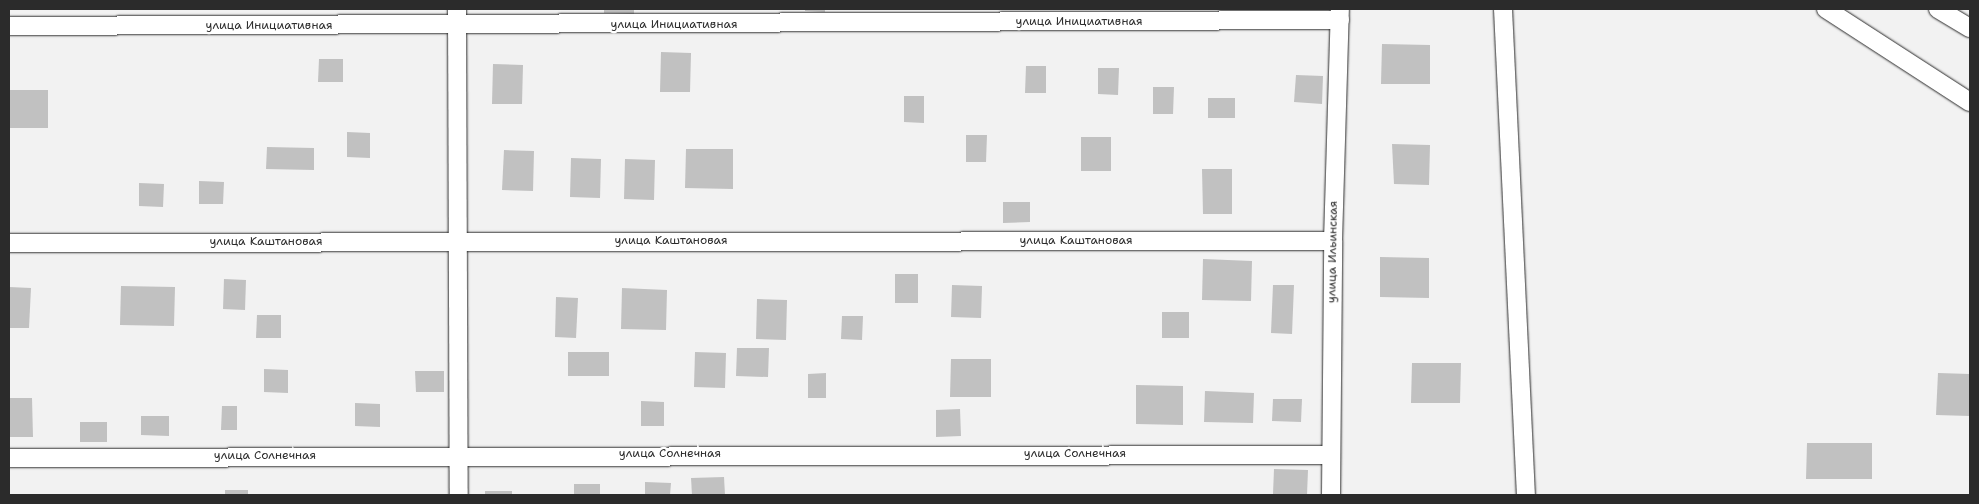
<!DOCTYPE html>
<meta charset="utf-8">
<style>
body{margin:0}
#map{position:relative;width:1979px;height:504px;overflow:hidden;background:#f2f2f2;font-family:"Shantell Sans",sans-serif}
div>[style]{position:absolute}
[style*='--x']{left:calc(var(--x)*1px);top:calc(var(--y)*1px);width:calc(var(--w)*1px);rotate:calc(var(--a)*1deg)}
.building>*{inset:0;background:#c1c1c1}
.roads{filter:drop-shadow(0 0 1px #2b2b2b) drop-shadow(0 0 1px #2b2b2b)}
.street>*{height:18px;margin:-9px;padding:0 9px;transform-origin:9px;border-radius:9px;background:#fff}
span{translate:-50% -50%;white-space:nowrap;text-align:center;line-height:1.15;-webkit-text-stroke:4.5px #fff;paint-order:stroke}
.street-label{font-size:12px;color:#2b2b2b}
.frame{position:absolute;inset:0;border:10px solid #2b2b2b;pointer-events:none}
</style>
<div id="map">
<div class="building">
<div style="clip-path:polygon(604px 9px,634px 9px,634px 14px,604px 13px)"></div>
<div style="clip-path:polygon(805px 9px,825px 9px,825px 12px,805px 11px)"></div>
<div style="clip-path:polygon(1382px 44px,1430px 45px,1430px 84px,1381px 84px)"></div>
<div style="clip-path:polygon(661px 52px,691px 53px,690px 92px,660px 92px)"></div>
<div style="clip-path:polygon(319px 59px,343px 59px,343px 82px,318px 82px)"></div>
<div style="clip-path:polygon(493px 64px,523px 65px,522px 104px,492px 104px)"></div>
<div style="clip-path:polygon(1026px 66px,1046px 66px,1046px 93px,1025px 93px)"></div>
<div style="clip-path:polygon(1098px 68px,1119px 68px,1118px 95px,1098px 94px)"></div>
<div style="clip-path:polygon(1296px 75px,1323px 76px,1322px 104px,1294px 102px)"></div>
<div style="clip-path:polygon(1153px 87px,1174px 87px,1173px 114px,1153px 114px)"></div>
<div style="clip-path:polygon(10px 90px,48px 90px,48px 128px,9px 128px)"></div>
<div style="clip-path:polygon(904px 96px,924px 96px,924px 123px,904px 122px)"></div>
<div style="clip-path:polygon(1208px 98px,1235px 98px,1235px 118px,1208px 118px)"></div>
<div style="clip-path:polygon(347px 132px,370px 133px,370px 158px,347px 157px)"></div>
<div style="clip-path:polygon(966px 135px,987px 135px,986px 162px,966px 162px)"></div>
<div style="clip-path:polygon(1081px 137px,1111px 137px,1111px 171px,1081px 171px)"></div>
<div style="clip-path:polygon(1392px 144px,1430px 145px,1429px 185px,1394px 184px)"></div>
<div style="clip-path:polygon(267px 147px,314px 148px,314px 170px,266px 169px)"></div>
<div style="clip-path:polygon(686px 149px,733px 149px,733px 189px,685px 188px)"></div>
<div style="clip-path:polygon(504px 150px,534px 151px,533px 191px,502px 190px)"></div>
<div style="clip-path:polygon(571px 158px,601px 159px,600px 198px,570px 197px)"></div>
<div style="clip-path:polygon(625px 159px,655px 160px,654px 200px,624px 199px)"></div>
<div style="clip-path:polygon(1202px 169px,1232px 169px,1232px 214px,1203px 214px)"></div>
<div style="clip-path:polygon(199px 181px,224px 182px,223px 204px,199px 204px)"></div>
<div style="clip-path:polygon(139px 183px,164px 184px,163px 207px,139px 206px)"></div>
<div style="clip-path:polygon(1003px 202px,1030px 202px,1030px 222px,1003px 223px)"></div>
<div style="clip-path:polygon(1380px 257px,1429px 258px,1429px 298px,1380px 297px)"></div>
<div style="clip-path:polygon(1203px 259px,1252px 261px,1251px 301px,1202px 300px)"></div>
<div style="clip-path:polygon(895px 274px,918px 274px,918px 303px,895px 303px)"></div>
<div style="clip-path:polygon(224px 279px,246px 280px,245px 310px,223px 309px)"></div>
<div style="clip-path:polygon(952px 285px,982px 286px,981px 318px,951px 317px)"></div>
<div style="clip-path:polygon(1273px 285px,1294px 285px,1292px 334px,1271px 333px)"></div>
<div style="clip-path:polygon(121px 286px,175px 287px,174px 326px,120px 325px)"></div>
<div style="clip-path:polygon(9px 287px,31px 288px,29px 328px,9px 328px)"></div>
<div style="clip-path:polygon(622px 288px,667px 290px,666px 330px,621px 329px)"></div>
<div style="clip-path:polygon(556px 297px,578px 298px,576px 338px,555px 337px)"></div>
<div style="clip-path:polygon(757px 299px,787px 300px,786px 340px,756px 339px)"></div>
<div style="clip-path:polygon(1162px 312px,1189px 312px,1189px 338px,1162px 338px)"></div>
<div style="clip-path:polygon(257px 315px,281px 315px,281px 338px,256px 338px)"></div>
<div style="clip-path:polygon(842px 316px,863px 316px,862px 340px,841px 339px)"></div>
<div style="clip-path:polygon(737px 348px,769px 348px,768px 377px,736px 376px)"></div>
<div style="clip-path:polygon(568px 352px,609px 352px,609px 376px,568px 376px)"></div>
<div style="clip-path:polygon(695px 352px,726px 353px,725px 388px,694px 387px)"></div>
<div style="clip-path:polygon(951px 359px,991px 359px,991px 397px,950px 397px)"></div>
<div style="clip-path:polygon(1412px 363px,1461px 363px,1460px 403px,1411px 403px)"></div>
<div style="clip-path:polygon(264px 369px,288px 370px,288px 393px,264px 392px)"></div>
<div style="clip-path:polygon(415px 371px,444px 371px,444px 392px,416px 392px)"></div>
<div style="clip-path:polygon(826px 373px,826px 398px,808px 398px,808px 374px)"></div>
<div style="clip-path:polygon(1938px 373px,1970px 374px,1970px 416px,1936px 415px)"></div>
<div style="clip-path:polygon(1136px 385px,1183px 386px,1183px 425px,1136px 424px)"></div>
<div style="clip-path:polygon(1205px 391px,1254px 393px,1253px 423px,1204px 422px)"></div>
<div style="clip-path:polygon(9px 398px,32px 398px,33px 437px,9px 437px)"></div>
<div style="clip-path:polygon(1273px 399px,1302px 399px,1301px 422px,1272px 421px)"></div>
<div style="clip-path:polygon(641px 401px,664px 402px,664px 426px,641px 426px)"></div>
<div style="clip-path:polygon(355px 403px,380px 404px,380px 427px,355px 426px)"></div>
<div style="clip-path:polygon(222px 406px,237px 406px,237px 430px,221px 430px)"></div>
<div style="clip-path:polygon(960px 409px,961px 436px,936px 437px,936px 410px)"></div>
<div style="clip-path:polygon(141px 416px,169px 416px,169px 436px,141px 435px)"></div>
<div style="clip-path:polygon(80px 422px,107px 422px,107px 442px,80px 442px)"></div>
<div style="clip-path:polygon(1807px 443px,1872px 443px,1872px 479px,1806px 479px)"></div>
<div style="clip-path:polygon(1274px 469px,1308px 470px,1307px 495px,1273px 494px)"></div>
<div style="clip-path:polygon(724px 477px,725px 495px,692px 495px,691px 478px)"></div>
<div style="clip-path:polygon(645px 482px,671px 483px,670px 495px,645px 495px)"></div>
<div style="clip-path:polygon(574px 484px,600px 484px,600px 495px,574px 495px)"></div>
<div style="clip-path:polygon(225px 490px,248px 490px,248px 495px,225px 495px)"></div>
<div style="clip-path:polygon(485px 491px,512px 491px,512px 495px,485px 495px)"></div>
</div>
<div class="roads">
<div class="street">
<div style="--x:457;--y:9;--w:486;--a:89.8"></div>
<div style="--x:1503;--y:9;--w:487;--a:87.3"></div>
<div style="--x:1826;--y:9;--w:171;--a:32.9"></div>
<div style="--x:1938;--y:9;--w:37;--a:31"></div>
<div style="--x:9;--y:26;--w:1331;--a:-0.26"></div>
<div style="--x:9;--y:243;--w:1324;--a:-0.09"></div>
<div style="--x:9;--y:458;--w:1321;--a:-0.13"></div>
<div style="--x:1331;--y:495;--w:254;--a:-89.5"></div>
<div style="--x:1333;--y:241;--w:232;--a:-88.3"></div>
</div>
</div>
<div class="street-label">
<span style="left:1079px;top:22px">улица Инициативная</span>
<span style="left:674px;top:25px">улица Инициативная</span>
<span style="left:269px;top:26px">улица Инициативная</span>
<span style="left:671px;top:241px">улица Каштановая</span>
<span style="left:1076px;top:241px">улица Каштановая</span>
<span style="left:266px;top:242px">улица Каштановая</span>
<span style="left:1333px;top:252px;rotate:-89deg">улица Ильинская</span>
<span style="left:670px;top:454px">улица Солнечная</span>
<span style="left:1075px;top:454px">улица Солнечная</span>
<span style="left:265px;top:456px">улица Солнечная</span>
</div>
<div class="frame"></div>
</div>
